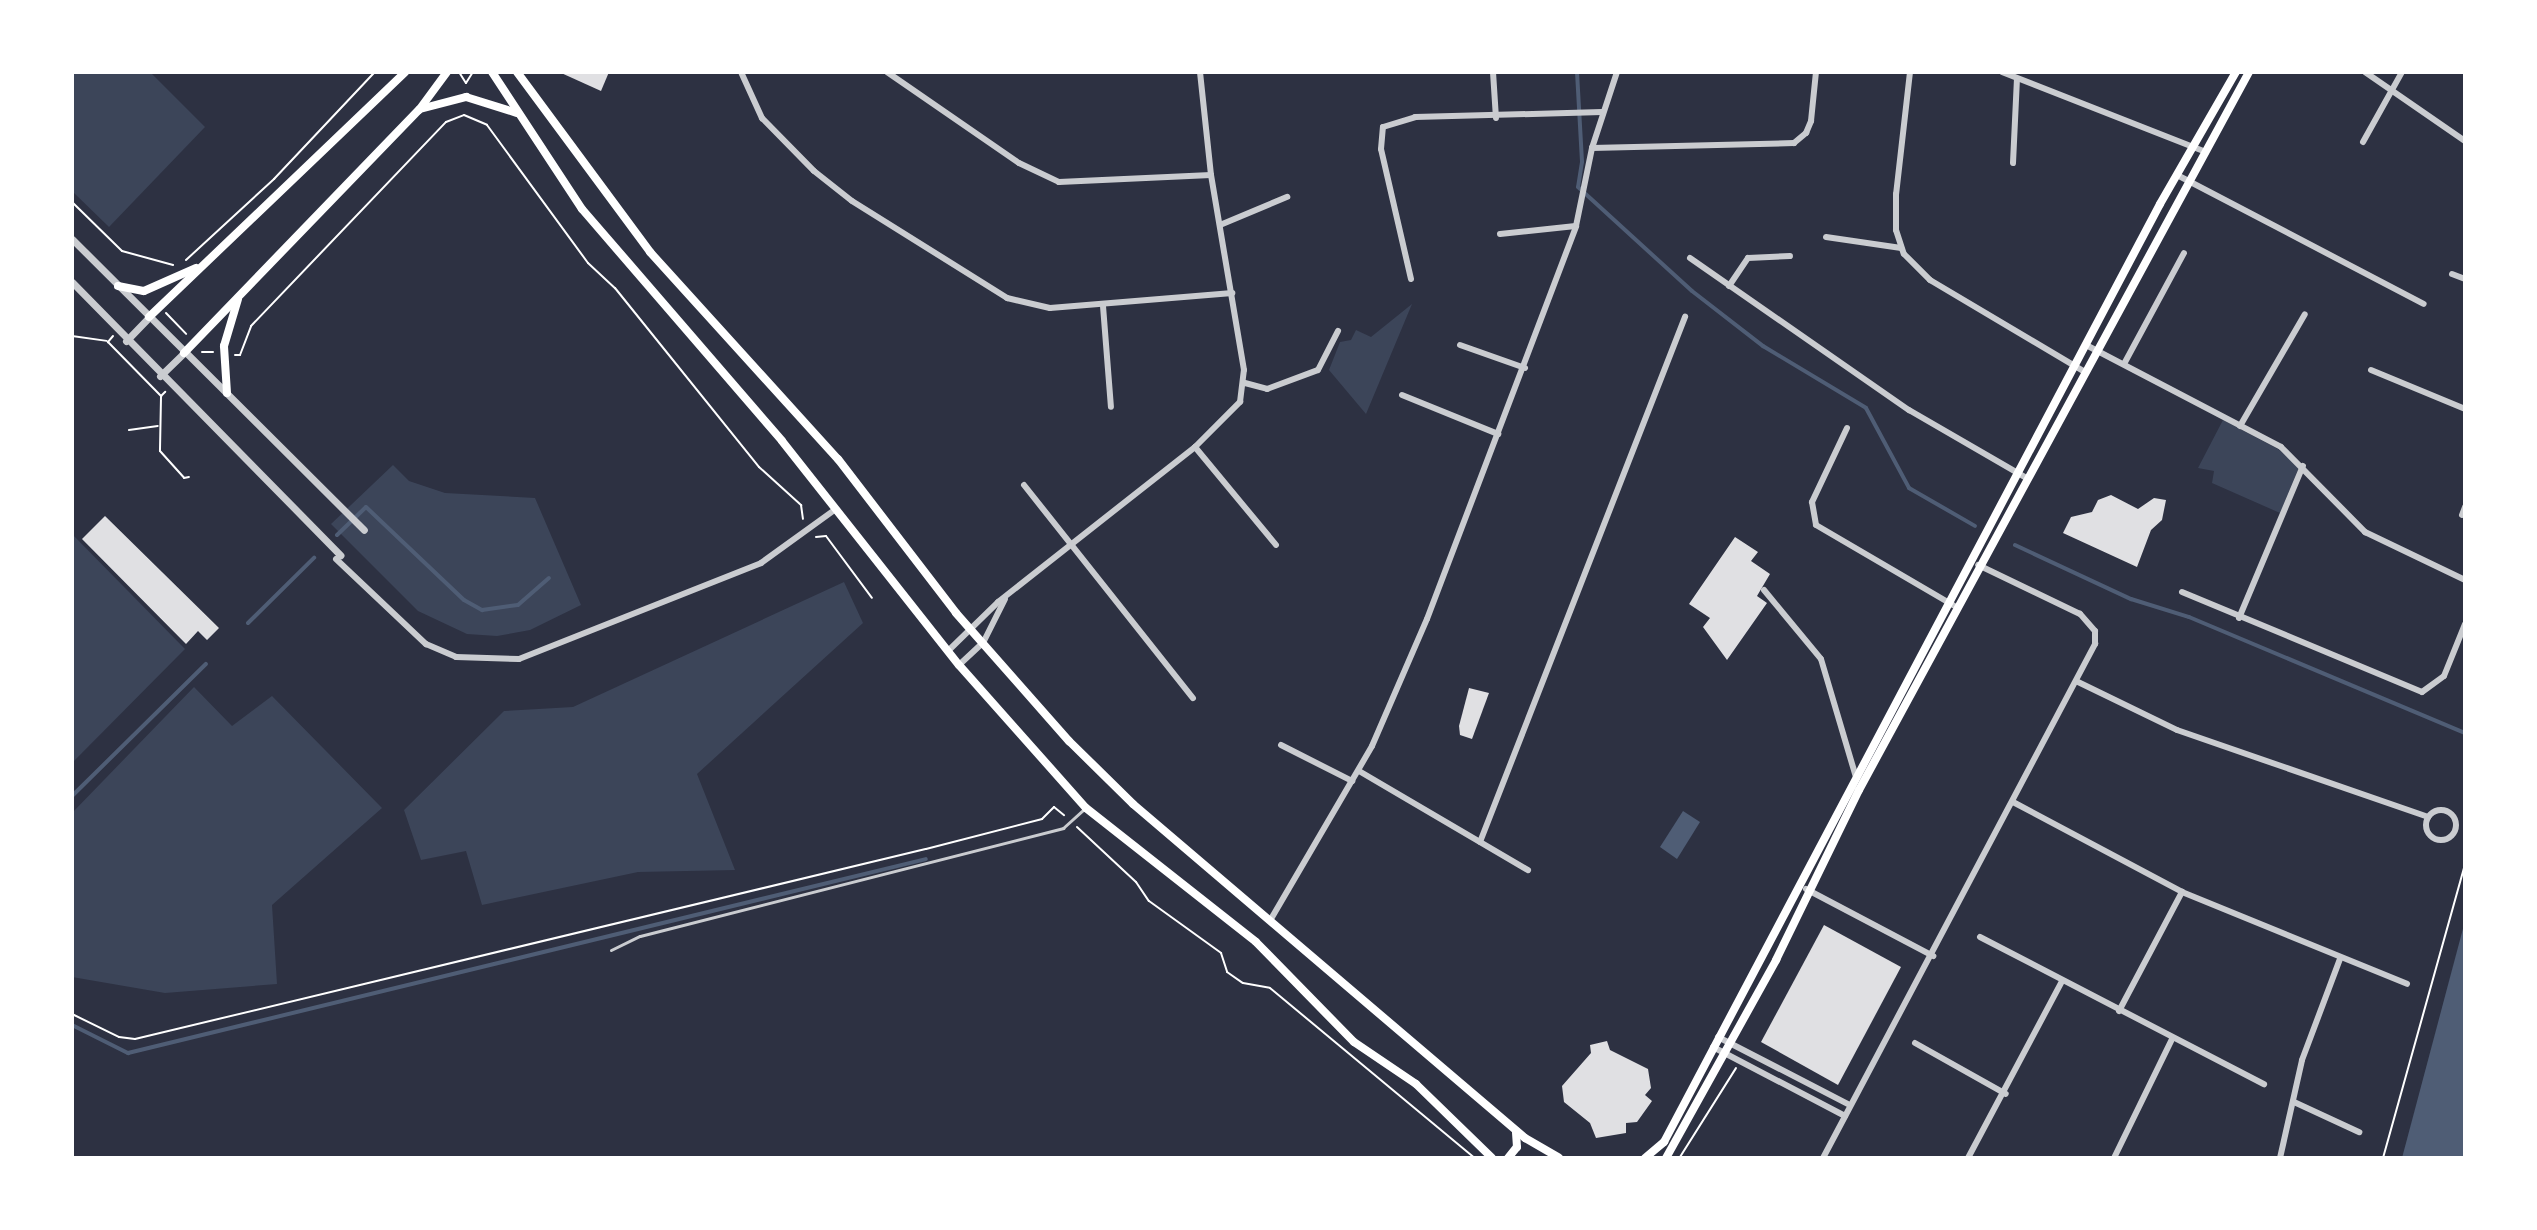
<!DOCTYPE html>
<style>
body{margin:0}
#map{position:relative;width:2537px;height:1230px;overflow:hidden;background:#2d3142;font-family:Figtree,sans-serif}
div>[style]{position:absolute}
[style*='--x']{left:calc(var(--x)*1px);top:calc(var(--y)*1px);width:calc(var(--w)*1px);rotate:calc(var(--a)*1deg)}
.green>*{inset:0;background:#3c4559}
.water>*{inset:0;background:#4f5d75}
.stream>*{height:4px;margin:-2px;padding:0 2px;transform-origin:2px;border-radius:2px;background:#4f5d75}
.building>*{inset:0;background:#e0e0e3}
.path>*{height:2px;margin:-1px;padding:0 1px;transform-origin:1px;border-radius:1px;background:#fff}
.service>*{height:3px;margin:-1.5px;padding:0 1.5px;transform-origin:1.5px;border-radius:1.5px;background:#caccd0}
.minor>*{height:6px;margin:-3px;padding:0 3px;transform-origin:3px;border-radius:3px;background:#caccd0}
.minor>.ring{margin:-3px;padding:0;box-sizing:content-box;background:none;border:6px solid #caccd0;border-radius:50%}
.tertiary>*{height:7px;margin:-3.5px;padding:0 3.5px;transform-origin:3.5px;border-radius:3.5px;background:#caccd0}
.secondary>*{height:8px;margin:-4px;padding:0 4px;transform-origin:4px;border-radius:4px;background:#fff}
span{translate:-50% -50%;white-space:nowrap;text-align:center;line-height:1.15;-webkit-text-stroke:6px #fff;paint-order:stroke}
.frame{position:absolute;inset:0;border:74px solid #fff;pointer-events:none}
</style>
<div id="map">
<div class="green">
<div style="clip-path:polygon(72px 72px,150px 72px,205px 127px,109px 227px,72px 191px)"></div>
<div style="clip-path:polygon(1412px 304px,1366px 414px,1329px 370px,1340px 342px,1351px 340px,1356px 330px,1371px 337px)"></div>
<div style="clip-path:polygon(2223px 420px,2278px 449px,2299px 467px,2280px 513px,2212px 483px,2214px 471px,2198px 468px)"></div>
<div style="clip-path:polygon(393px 465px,409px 481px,445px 493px,535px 498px,581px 605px,530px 630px,497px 636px,467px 634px,418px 611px,331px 524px)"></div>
<div style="clip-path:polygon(72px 534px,185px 649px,72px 763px)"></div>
<div style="clip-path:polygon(844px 582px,863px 623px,697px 774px,735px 870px,638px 872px,482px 905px,466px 851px,421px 860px,404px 810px,504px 711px,573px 707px)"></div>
<div style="clip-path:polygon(194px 687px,232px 726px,272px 696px,382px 808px,272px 905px,277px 984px,165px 993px,72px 977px,72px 813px)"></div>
</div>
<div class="water">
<div style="clip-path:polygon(1683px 811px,1700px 822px,1677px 859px,1660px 847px)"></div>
<div style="clip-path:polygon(2465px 921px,2465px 1158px,2402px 1158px)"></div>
</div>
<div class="stream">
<div style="--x:1577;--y:72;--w:90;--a:86.8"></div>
<div style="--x:1582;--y:162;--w:25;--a:99"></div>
<div style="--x:1578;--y:187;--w:154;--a:42.4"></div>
<div style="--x:1692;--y:291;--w:90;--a:37.8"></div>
<div style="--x:1763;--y:346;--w:120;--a:31"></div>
<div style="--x:1866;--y:408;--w:91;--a:61.7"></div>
<div style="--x:1909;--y:488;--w:76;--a:29.9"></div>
<div style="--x:337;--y:535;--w:40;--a:-44"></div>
<div style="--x:366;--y:507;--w:135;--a:43.5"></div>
<div style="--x:464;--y:600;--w:21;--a:29"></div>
<div style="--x:482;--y:610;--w:36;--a:-8"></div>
<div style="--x:518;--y:605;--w:41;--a:-41.1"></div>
<div style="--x:2015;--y:545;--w:128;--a:25"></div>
<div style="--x:2131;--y:599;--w:61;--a:17.2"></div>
<div style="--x:2189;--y:617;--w:299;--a:22.8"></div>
<div style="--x:248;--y:623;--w:93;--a:-44.6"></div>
<div style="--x:72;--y:796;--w:188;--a:-44.6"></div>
<div style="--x:72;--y:1025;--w:63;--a:26.6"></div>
<div style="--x:128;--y:1053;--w:821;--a:-13.66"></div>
</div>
<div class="building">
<div style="clip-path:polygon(559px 72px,609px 72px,601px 91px)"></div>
<div style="clip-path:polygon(2111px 495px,2138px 509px,2154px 498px,2166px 500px,2162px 520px,2151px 530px,2137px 567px,2063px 533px,2071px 517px,2092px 512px,2098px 500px)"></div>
<div style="clip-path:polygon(105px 516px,219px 628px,207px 640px,198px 631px,186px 644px,82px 539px)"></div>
<div style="clip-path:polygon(1735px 537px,1758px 552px,1751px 561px,1770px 574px,1757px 596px,1767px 603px,1727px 660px,1703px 627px,1710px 618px,1689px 604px)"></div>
<div style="clip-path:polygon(1469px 688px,1489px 693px,1472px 739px,1460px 735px,1459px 726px)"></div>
<div style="clip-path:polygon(1824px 925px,1901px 967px,1838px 1085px,1761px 1042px)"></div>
<div style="clip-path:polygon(1607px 1041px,1610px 1050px,1648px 1069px,1651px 1088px,1645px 1095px,1652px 1101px,1637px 1122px,1626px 1123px,1626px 1133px,1596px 1138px,1590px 1123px,1564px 1102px,1562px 1086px,1591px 1053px,1590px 1045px)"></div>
</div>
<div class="path">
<div style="--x:459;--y:72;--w:13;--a:58"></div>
<div style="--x:466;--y:83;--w:13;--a:-58"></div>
<div style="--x:72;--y:202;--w:70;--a:44.4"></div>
<div style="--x:122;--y:251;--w:53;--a:15.4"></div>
<div style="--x:186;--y:260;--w:120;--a:-42.6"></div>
<div style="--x:274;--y:179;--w:147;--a:-46.7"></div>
<div style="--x:166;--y:313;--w:29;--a:46"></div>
<div style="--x:72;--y:336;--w:35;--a:8"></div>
<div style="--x:113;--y:336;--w:8;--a:130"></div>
<div style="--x:108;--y:342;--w:76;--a:45.5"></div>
<div style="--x:161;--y:396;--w:6;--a:-45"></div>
<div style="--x:202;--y:352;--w:11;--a:0"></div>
<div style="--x:235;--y:355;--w:5;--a:0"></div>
<div style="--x:240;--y:355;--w:31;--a:-69"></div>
<div style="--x:251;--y:326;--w:282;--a:-46.3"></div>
<div style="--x:446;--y:122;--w:19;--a:-21"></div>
<div style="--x:464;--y:115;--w:25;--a:23"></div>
<div style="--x:487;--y:125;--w:171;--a:53.8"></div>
<div style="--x:588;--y:263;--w:37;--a:43"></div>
<div style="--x:615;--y:288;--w:230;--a:51.2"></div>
<div style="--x:759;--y:467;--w:57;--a:42.1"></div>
<div style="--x:801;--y:505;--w:14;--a:82"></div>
<div style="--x:161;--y:397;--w:54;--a:91.1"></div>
<div style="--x:160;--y:451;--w:36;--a:48"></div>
<div style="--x:184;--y:478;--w:5;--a:-11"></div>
<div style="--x:129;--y:430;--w:29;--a:-8"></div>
<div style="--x:816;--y:537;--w:10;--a:-6"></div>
<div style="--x:826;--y:536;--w:77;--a:53.4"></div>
<div style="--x:1077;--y:827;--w:81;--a:43"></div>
<div style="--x:1136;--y:882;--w:23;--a:56"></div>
<div style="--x:1149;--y:901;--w:89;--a:35.8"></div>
<div style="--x:1221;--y:953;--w:20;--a:72"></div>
<div style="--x:1227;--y:972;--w:19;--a:35"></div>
<div style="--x:1243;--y:983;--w:27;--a:10"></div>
<div style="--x:1270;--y:988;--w:266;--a:39.7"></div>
<div style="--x:72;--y:1014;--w:52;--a:26.1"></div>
<div style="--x:119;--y:1037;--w:16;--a:7"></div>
<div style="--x:135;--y:1039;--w:813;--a:-13.51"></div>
<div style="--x:926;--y:849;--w:120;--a:-14.5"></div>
<div style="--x:1042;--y:819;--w:17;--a:-45"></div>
<div style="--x:1054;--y:807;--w:13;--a:39"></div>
<div style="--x:1680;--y:1157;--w:105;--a:-57.8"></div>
<div style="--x:2383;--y:1158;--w:304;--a:-74.4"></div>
</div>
<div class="service">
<div style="--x:611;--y:950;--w:32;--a:-26"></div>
<div style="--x:640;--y:936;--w:437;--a:-14.3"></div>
<div style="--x:1063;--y:828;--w:30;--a:-42"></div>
</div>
<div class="minor">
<div style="--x:741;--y:72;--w:51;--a:65.5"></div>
<div style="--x:762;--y:118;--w:74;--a:45.5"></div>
<div style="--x:814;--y:171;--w:48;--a:38.3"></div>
<div style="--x:852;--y:201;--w:183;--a:32"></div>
<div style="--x:1007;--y:298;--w:44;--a:13.1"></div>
<div style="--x:1050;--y:308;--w:183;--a:-4.7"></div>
<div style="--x:887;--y:72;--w:160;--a:34.6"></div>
<div style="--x:1019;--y:163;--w:44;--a:25.4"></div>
<div style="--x:1059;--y:182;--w:152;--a:-2.6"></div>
<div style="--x:1493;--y:72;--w:46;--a:86.3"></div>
<div style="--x:1910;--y:72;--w:123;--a:96.5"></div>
<div style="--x:1896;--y:194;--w:36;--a:90"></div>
<div style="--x:1896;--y:230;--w:25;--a:72"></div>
<div style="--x:1904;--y:254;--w:37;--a:45"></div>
<div style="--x:1930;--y:280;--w:180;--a:30.7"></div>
<div style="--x:2002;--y:72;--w:217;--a:21.4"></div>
<div style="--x:2365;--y:72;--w:121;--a:34.6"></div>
<div style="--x:2363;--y:142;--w:80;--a:-60.9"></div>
<div style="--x:1592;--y:148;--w:202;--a:-1.4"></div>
<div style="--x:1794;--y:143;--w:16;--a:-40"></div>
<div style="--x:1806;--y:133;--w:13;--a:-67"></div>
<div style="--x:1811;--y:121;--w:49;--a:-84.2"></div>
<div style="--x:2013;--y:163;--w:84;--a:-87.3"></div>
<div style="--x:2179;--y:176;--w:276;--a:27.6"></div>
<div style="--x:1220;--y:225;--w:73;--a:-22.7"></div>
<div style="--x:1500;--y:234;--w:76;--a:-6"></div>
<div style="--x:1826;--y:237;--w:76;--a:8.3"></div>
<div style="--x:1690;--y:258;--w:267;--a:34.8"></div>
<div style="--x:1909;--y:410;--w:138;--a:30.1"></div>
<div style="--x:2452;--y:274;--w:14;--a:21"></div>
<div style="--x:1411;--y:279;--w:133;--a:-103"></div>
<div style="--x:1381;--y:149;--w:22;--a:-85"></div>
<div style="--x:1383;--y:127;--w:34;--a:-17"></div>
<div style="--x:1415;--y:117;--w:187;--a:-1.5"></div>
<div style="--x:1729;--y:286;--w:34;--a:-56"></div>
<div style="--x:1748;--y:258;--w:42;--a:-2.7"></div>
<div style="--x:1103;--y:306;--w:101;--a:85.5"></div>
<div style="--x:1460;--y:345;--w:69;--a:19.5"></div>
<div style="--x:2086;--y:345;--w:220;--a:27.6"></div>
<div style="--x:2281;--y:447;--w:120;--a:45.3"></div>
<div style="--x:2365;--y:532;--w:111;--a:25.6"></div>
<div style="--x:2124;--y:364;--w:126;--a:-61.6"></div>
<div style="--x:2371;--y:370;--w:102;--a:22.5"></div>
<div style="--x:1245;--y:383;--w:23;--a:15"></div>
<div style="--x:1267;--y:389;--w:54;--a:-20.4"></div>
<div style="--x:1318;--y:370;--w:44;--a:-62.9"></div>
<div style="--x:1402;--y:395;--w:104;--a:22.1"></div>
<div style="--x:2240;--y:426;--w:129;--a:-59.9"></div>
<div style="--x:1847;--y:428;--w:82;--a:115.3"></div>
<div style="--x:1812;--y:502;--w:23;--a:80"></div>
<div style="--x:1816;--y:525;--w:159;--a:30.3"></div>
<div style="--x:1195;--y:447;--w:127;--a:50.4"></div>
<div style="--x:1024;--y:485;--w:272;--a:51.6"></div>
<div style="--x:2462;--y:515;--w:9;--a:-69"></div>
<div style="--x:336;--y:559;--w:124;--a:43.4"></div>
<div style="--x:426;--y:644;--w:33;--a:23"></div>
<div style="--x:456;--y:657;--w:63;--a:1.8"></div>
<div style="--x:519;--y:659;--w:260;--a:-21.6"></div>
<div style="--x:761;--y:563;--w:92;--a:-35.8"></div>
<div style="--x:1764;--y:590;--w:89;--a:50.4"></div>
<div style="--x:1821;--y:659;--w:123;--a:73.5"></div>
<div style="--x:2182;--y:592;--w:260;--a:22.6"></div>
<div style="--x:2422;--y:692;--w:27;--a:-36"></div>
<div style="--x:2444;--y:676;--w:56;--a:-68"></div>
<div style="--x:2239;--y:618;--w:165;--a:-67.2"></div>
<div style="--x:948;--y:651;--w:70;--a:-44.4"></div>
<div style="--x:998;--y:602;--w:251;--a:-38.2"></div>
<div style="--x:1195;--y:447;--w:64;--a:-45"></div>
<div style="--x:1240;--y:402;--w:32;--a:-83"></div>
<div style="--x:1244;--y:370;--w:198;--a:-99.6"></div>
<div style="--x:1211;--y:175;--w:104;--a:-96.1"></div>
<div style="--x:959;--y:665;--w:33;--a:-43"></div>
<div style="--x:983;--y:643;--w:49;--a:-63.4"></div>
<div style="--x:2076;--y:681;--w:112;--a:25.9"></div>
<div style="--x:2177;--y:730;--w:266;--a:19.1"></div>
<div style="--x:1281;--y:745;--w:80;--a:26.9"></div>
<div style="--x:1359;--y:771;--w:196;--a:30.4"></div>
<div style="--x:2013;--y:802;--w:191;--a:28"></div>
<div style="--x:2182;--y:892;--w:243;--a:22.2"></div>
<div class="ring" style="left:2426px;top:810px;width:24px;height:24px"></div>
<div style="--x:1480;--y:842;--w:564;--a:-68.67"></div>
<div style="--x:1806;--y:889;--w:144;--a:27.8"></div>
<div style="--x:1271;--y:919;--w:200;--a:-59.7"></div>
<div style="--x:1372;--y:746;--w:138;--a:-66.6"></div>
<div style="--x:1427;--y:619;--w:420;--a:-69.2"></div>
<div style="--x:1576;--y:226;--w:80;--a:-78.4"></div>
<div style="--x:1592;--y:148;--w:80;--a:-71.8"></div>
<div style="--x:1980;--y:937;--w:320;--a:27.4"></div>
<div style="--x:2119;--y:1011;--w:135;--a:-62.1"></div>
<div style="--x:1718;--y:1037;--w:148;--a:27.3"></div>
<div style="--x:1915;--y:1043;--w:104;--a:29.3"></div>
<div style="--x:1713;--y:1047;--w:149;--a:27.6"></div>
<div style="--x:2294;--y:1102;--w:72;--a:24.8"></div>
<div style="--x:1823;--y:1158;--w:582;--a:-62.11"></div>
<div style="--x:2095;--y:644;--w:13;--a:-90"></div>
<div style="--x:2095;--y:631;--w:23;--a:-131"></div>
<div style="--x:2080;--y:614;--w:113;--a:-154.3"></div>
<div style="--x:1968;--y:1158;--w:200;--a:-62"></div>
<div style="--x:2114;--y:1158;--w:132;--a:-64"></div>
<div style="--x:2280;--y:1158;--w:100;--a:-77.3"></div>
<div style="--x:2302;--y:1060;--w:108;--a:-69.4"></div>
</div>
<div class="tertiary">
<div style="--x:72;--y:239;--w:412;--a:44.9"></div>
<div style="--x:72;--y:282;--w:383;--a:45.5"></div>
<div style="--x:126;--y:341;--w:33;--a:-46"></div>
<div style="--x:160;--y:376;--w:33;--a:-44"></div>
</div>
<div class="secondary">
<div style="--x:492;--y:72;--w:164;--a:56.7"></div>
<div style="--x:582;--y:209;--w:306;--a:49.2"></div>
<div style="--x:782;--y:441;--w:285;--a:51.7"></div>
<div style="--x:959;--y:665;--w:191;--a:48.4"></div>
<div style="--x:1086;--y:808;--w:216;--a:38.2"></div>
<div style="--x:1256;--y:942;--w:140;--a:45.6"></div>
<div style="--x:1354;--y:1042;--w:75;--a:34.1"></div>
<div style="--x:1416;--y:1084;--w:106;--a:44.2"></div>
<div style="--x:517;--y:72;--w:224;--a:53.5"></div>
<div style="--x:650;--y:252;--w:280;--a:47.8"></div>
<div style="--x:838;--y:459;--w:194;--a:52.5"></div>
<div style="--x:956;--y:613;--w:171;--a:48.6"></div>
<div style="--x:1069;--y:741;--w:90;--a:44.5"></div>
<div style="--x:1133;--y:804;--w:515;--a:40.43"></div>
<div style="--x:1525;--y:1138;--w:39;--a:30"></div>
<div style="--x:420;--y:109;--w:48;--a:-14.6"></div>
<div style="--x:466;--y:97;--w:53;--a:17.4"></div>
<div style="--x:118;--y:286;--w:26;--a:11"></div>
<div style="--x:144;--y:291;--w:57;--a:-23.9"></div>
<div style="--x:149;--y:317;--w:354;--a:-43.7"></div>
<div style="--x:184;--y:353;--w:338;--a:-46"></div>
<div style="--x:419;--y:110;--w:47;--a:-53.6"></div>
<div style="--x:227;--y:393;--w:47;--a:-93.7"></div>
<div style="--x:224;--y:346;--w:49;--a:-73.4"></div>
<div style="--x:1508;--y:1158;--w:14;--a:-51"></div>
<div style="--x:1517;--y:1147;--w:16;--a:-94"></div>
<div style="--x:1645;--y:1158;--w:25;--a:-40"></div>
<div style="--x:1664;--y:1142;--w:1061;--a:-62.13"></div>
<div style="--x:2160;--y:204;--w:152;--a:-60.1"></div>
<div style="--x:1666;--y:1158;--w:227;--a:-60.9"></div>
<div style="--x:1776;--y:960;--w:189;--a:-64"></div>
<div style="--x:1859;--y:790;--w:817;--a:-61.49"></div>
</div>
<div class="frame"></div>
</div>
